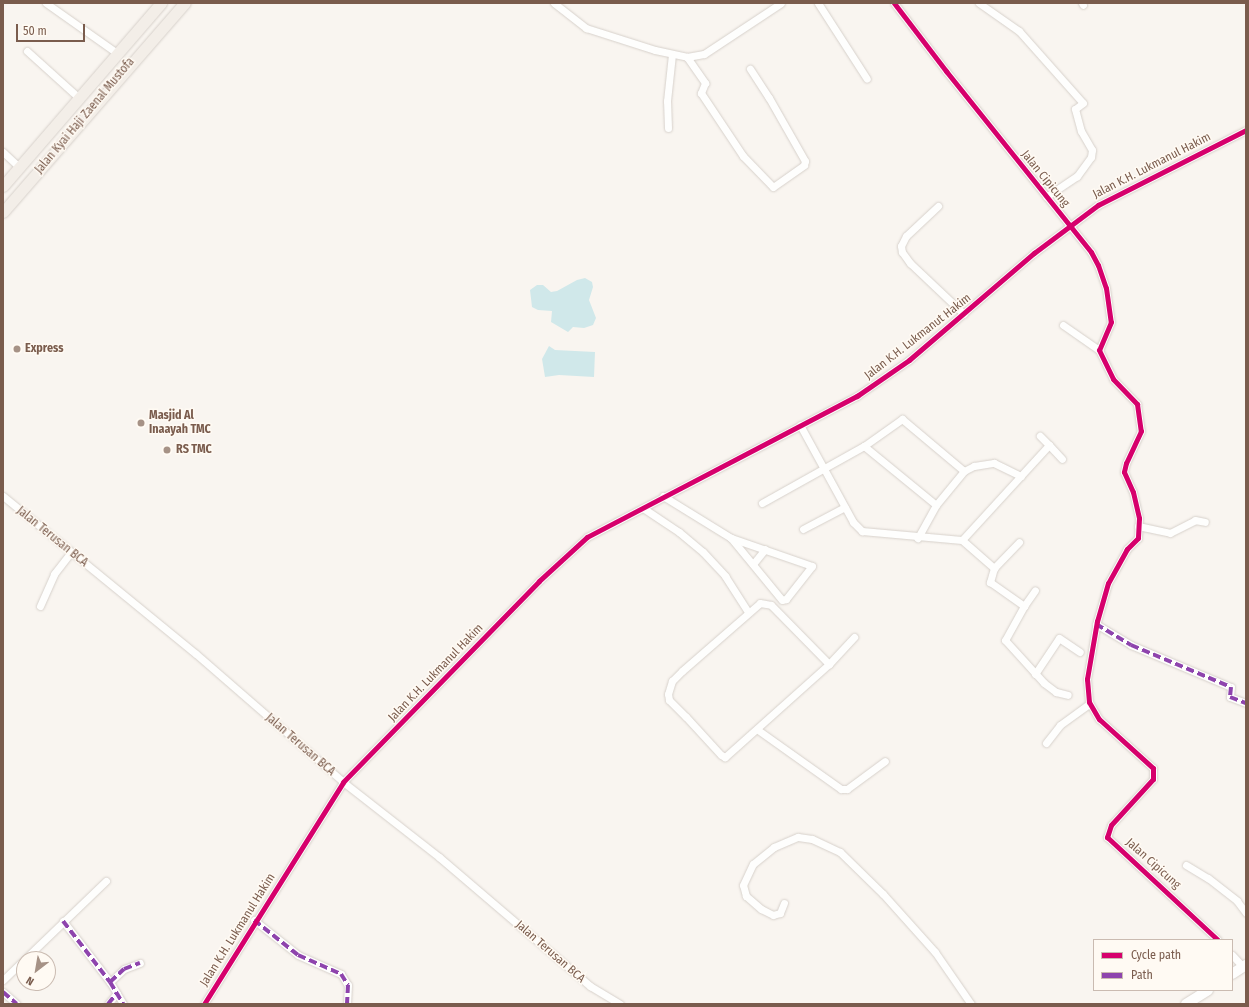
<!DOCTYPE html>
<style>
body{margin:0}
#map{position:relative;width:1249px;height:1007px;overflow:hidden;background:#f9f5f0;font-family:"Fira Sans Condensed",sans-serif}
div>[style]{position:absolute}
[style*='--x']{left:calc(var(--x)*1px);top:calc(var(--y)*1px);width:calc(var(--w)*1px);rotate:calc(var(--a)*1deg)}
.water>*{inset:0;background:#d0e8ea}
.roads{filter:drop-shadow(0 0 1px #d7d1cb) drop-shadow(0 0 1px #d7d1cb)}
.street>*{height:7px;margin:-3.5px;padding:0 3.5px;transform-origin:3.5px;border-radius:3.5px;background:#fefefd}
.secondary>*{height:10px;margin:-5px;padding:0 5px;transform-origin:5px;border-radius:5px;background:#fefefd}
.primary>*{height:11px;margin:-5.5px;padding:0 5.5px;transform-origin:5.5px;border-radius:5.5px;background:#f3eee8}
.quiet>*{height:4px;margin-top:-2px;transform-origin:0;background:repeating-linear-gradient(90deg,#8e44ad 0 8px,transparent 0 12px)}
.cycleway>*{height:5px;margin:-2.5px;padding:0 2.5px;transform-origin:2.5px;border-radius:2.5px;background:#d6006c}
.dots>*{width:11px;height:11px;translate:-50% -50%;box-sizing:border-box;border:2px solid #fffaf3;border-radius:50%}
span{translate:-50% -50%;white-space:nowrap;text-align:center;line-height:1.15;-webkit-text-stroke:3px #fffaf3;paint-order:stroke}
.street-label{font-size:12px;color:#7a5c4d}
.poi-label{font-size:12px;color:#7a5c4d;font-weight:700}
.left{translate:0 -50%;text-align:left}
.frame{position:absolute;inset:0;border:4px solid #7a5c4d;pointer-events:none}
.legend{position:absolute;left:1093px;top:939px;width:140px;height:52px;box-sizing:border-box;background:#fffaf3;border:1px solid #cabbb1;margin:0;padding:5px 7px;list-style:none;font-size:12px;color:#7a5c4d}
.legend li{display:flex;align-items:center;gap:8px;height:20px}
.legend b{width:20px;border:1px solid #cabbb1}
.north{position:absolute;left:16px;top:951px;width:40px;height:40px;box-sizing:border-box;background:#fffaf3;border:1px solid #cabbb1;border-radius:50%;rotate:211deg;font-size:11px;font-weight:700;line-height:16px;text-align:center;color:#7a5c4d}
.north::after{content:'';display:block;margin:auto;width:14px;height:18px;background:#a69286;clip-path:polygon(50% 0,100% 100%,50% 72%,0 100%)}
.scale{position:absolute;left:16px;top:24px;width:69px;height:18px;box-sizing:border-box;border:2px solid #7a5c4d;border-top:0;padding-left:5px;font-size:12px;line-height:14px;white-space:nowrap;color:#7a5c4d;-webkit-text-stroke:3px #fffaf3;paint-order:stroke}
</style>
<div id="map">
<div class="water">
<div style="clip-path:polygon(585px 278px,592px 282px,593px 287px,589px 300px,596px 318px,593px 325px,584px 328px,573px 327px,568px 332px,551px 322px,552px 311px,538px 310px,532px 307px,530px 290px,537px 285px,543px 285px,551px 292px,557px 291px,577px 280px)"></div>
<div style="clip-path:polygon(549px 346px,555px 350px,595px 352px,594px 377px,559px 375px,545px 377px,542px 359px)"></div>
</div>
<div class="roads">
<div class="street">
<div style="--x:46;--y:3;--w:87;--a:35.2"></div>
<div style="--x:554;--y:3;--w:41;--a:38"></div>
<div style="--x:586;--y:28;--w:72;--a:17.7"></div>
<div style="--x:655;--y:50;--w:33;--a:12"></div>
<div style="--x:687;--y:57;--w:17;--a:-10"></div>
<div style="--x:704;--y:54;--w:92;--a:-33.5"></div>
<div style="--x:818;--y:3;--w:90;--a:57.2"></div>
<div style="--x:894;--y:3;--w:86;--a:52.6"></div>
<div style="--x:946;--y:71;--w:232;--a:51.3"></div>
<div style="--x:1091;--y:252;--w:15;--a:62"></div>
<div style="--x:1098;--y:265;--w:24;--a:71"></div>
<div style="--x:1106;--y:288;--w:34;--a:82"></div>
<div style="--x:1111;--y:322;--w:30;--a:113"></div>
<div style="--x:1099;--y:350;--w:32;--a:64"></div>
<div style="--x:1113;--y:379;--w:35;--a:46"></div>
<div style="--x:1137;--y:404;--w:27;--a:82"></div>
<div style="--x:1141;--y:431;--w:35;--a:115"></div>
<div style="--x:1126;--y:463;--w:9;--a:103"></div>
<div style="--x:1124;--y:472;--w:22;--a:66"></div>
<div style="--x:1133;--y:492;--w:27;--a:77"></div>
<div style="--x:1139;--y:518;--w:20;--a:93"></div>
<div style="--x:1138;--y:538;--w:16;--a:135"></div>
<div style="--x:1127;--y:549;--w:39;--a:119"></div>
<div style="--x:1108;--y:583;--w:40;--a:106"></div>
<div style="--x:1097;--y:621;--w:59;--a:99.8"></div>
<div style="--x:1087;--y:679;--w:23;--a:85"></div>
<div style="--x:1089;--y:702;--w:20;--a:60"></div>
<div style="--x:1099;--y:719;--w:73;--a:42.2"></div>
<div style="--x:1153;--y:768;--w:11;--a:90"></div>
<div style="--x:1153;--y:779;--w:62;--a:132.4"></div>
<div style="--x:1111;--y:825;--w:13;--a:108"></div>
<div style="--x:1107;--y:837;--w:151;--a:42.9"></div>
<div style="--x:979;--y:3;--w:49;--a:35"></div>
<div style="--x:1019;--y:31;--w:96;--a:48.4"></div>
<div style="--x:1083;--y:103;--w:10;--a:143"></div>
<div style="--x:1075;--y:109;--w:23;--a:75"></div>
<div style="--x:1081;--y:131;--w:22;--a:60"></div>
<div style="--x:1092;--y:150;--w:7;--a:98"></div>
<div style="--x:1091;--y:157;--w:24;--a:126"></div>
<div style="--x:1077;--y:176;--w:37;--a:146"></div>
<div style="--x:1082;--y:3;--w:2;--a:63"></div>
<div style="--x:27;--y:51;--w:70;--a:42.1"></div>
<div style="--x:687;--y:57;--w:32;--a:55"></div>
<div style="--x:705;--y:83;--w:11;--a:112"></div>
<div style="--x:701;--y:93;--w:76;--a:56.3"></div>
<div style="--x:743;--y:156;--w:43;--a:45.9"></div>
<div style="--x:773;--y:187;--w:38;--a:-35"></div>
<div style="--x:804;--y:165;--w:4;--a:-76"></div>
<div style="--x:805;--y:161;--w:73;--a:-119.7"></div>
<div style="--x:769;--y:98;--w:35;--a:-123"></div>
<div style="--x:668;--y:128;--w:27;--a:-92"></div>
<div style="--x:667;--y:101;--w:47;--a:-83.9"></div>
<div style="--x:3;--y:152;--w:22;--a:43"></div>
<div style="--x:938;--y:206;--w:44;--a:136.8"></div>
<div style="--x:906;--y:236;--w:11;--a:117"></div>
<div style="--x:901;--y:246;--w:6;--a:81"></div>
<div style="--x:902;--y:252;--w:14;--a:54"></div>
<div style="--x:910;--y:263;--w:74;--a:43.4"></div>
<div style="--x:1063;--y:325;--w:44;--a:34.8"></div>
<div style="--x:800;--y:425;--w:111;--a:61.3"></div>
<div style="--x:853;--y:522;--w:13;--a:45"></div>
<div style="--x:862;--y:531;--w:100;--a:5.1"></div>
<div style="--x:962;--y:540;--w:43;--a:41.2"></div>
<div style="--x:994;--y:568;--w:36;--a:-46"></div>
<div style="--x:1049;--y:445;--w:19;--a:47"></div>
<div style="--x:864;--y:446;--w:93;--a:39.3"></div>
<div style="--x:964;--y:471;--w:11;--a:-27"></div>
<div style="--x:974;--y:466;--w:20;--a:-9"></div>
<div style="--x:994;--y:463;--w:30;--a:26"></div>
<div style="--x:3;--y:496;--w:249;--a:39.3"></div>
<div style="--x:196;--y:654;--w:195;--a:41"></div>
<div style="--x:343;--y:782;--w:122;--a:38"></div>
<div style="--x:439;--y:857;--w:199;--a:40.5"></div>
<div style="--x:590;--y:986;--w:35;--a:31"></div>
<div style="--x:663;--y:496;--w:80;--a:31.7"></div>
<div style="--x:731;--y:538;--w:80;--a:50.6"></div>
<div style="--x:782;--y:600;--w:4;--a:-14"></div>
<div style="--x:786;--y:599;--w:42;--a:-51.8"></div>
<div style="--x:812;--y:566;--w:86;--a:-160.9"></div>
<div style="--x:762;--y:503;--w:117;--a:-29.2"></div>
<div style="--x:864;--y:446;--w:47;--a:-35.4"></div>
<div style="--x:902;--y:419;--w:81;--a:40"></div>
<div style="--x:964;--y:471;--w:44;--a:129.5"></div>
<div style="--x:936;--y:505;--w:38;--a:119"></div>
<div style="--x:643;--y:508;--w:43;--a:33.7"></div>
<div style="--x:679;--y:532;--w:31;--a:40"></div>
<div style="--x:703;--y:552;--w:33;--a:47"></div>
<div style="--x:725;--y:576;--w:43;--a:57.4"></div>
<div style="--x:1138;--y:526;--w:33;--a:12"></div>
<div style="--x:1170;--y:533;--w:28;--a:-27"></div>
<div style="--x:1195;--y:520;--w:10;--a:11"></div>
<div style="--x:803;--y:529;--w:47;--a:-27.6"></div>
<div style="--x:962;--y:540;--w:129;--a:-47.5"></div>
<div style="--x:1049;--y:445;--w:13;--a:-135"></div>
<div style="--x:753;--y:564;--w:19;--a:-51"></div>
<div style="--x:994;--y:568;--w:15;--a:106"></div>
<div style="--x:990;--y:582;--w:42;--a:35.2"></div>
<div style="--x:1024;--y:606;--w:39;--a:119"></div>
<div style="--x:1005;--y:640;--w:58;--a:47.8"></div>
<div style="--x:1044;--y:683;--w:15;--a:37"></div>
<div style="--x:1056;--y:692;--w:12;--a:14"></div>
<div style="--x:40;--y:606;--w:35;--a:-66"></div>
<div style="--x:54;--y:574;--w:28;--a:-52"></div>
<div style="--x:1024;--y:606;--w:19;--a:-55"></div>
<div style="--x:1096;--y:624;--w:41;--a:31"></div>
<div style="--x:1131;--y:645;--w:108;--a:22.8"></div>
<div style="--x:1231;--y:687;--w:10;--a:96"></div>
<div style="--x:1230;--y:697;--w:17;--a:21"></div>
<div style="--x:829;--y:664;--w:140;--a:138.2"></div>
<div style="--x:725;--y:757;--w:4;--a:-153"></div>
<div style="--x:721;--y:755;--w:52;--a:-132.6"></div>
<div style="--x:686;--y:717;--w:24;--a:-135"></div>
<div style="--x:669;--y:700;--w:6;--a:-99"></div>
<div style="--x:668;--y:694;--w:14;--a:-73"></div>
<div style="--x:672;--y:681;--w:14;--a:-45"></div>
<div style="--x:682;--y:671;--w:103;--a:-41.1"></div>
<div style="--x:760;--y:603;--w:11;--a:10"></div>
<div style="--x:771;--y:605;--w:83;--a:45.5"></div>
<div style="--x:829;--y:664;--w:37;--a:-47"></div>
<div style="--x:1035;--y:674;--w:43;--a:-56.3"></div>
<div style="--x:1059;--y:638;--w:25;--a:34"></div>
<div style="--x:758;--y:730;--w:102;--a:35.4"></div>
<div style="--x:841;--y:789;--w:6;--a:0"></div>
<div style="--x:847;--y:789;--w:47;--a:-36.4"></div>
<div style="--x:1046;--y:743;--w:23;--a:-52"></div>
<div style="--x:1060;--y:725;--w:36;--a:-36"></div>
<div style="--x:1186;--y:865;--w:26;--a:31"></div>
<div style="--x:1208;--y:878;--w:37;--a:38"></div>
<div style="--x:1237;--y:901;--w:15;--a:53"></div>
<div style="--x:784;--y:903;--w:11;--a:112"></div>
<div style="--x:780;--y:913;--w:7;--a:164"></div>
<div style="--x:773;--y:915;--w:13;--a:-153"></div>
<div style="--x:761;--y:909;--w:20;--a:-139"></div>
<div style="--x:746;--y:896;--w:11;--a:-105"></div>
<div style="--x:743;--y:885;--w:23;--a:-65"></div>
<div style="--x:753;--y:864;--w:27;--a:-39"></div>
<div style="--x:774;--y:847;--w:26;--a:-23"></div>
<div style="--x:798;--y:837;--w:14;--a:8"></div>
<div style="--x:812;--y:839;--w:31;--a:25"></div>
<div style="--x:840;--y:852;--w:60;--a:44.3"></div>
<div style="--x:883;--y:894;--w:78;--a:48.1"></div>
<div style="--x:935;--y:952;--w:63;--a:55.3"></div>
<div style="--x:254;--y:920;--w:56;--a:38.5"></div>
<div style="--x:298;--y:955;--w:47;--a:23.8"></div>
<div style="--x:341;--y:974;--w:13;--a:58"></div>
<div style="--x:348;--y:985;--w:19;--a:93"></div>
<div style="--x:63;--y:921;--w:77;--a:52.4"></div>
<div style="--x:110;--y:982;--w:26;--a:59"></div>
<div style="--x:1232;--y:955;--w:16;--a:47"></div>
<div style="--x:3;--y:980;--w:143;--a:-43.9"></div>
<div style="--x:110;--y:982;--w:19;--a:-43"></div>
<div style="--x:124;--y:969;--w:17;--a:-21"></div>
<div style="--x:3;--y:992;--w:18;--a:41"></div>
<div style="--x:108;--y:1004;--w:14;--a:-51"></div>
<div style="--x:204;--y:1004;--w:262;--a:-57.9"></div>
<div style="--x:343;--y:782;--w:281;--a:-45.7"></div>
<div style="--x:539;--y:581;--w:65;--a:-42.5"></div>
<div style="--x:587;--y:537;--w:305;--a:-27.6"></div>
<div style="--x:857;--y:396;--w:63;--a:-34.7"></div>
<div style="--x:909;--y:360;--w:165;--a:-40.6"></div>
<div style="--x:1034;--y:253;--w:80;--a:-36.9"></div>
<div style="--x:1098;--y:205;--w:166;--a:-26.9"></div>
</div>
<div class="secondary">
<div style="--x:1232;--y:974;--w:17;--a:-33"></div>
<div style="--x:1186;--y:1004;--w:26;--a:-32"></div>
</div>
<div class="primary">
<div style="--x:3;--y:186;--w:242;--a:-49.2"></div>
<div style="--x:3;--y:212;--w:277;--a:-49"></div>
</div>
</div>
<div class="quiet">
<div style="--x:1096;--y:624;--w:41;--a:31"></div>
<div style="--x:1131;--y:645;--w:108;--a:22.8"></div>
<div style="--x:1231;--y:687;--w:10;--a:96"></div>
<div style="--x:1230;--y:697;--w:17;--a:21"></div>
<div style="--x:254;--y:920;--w:56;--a:38.5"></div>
<div style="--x:298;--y:955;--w:47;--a:23.8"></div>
<div style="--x:341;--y:974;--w:13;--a:58"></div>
<div style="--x:348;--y:985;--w:19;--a:93"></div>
<div style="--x:63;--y:921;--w:77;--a:52.4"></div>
<div style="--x:110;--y:982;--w:26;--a:59"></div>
<div style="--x:110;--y:982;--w:19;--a:-43"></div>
<div style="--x:124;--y:969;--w:17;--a:-21"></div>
<div style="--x:3;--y:992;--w:18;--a:41"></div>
<div style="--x:108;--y:1004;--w:14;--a:-51"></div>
</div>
<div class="cycleway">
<div style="--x:894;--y:3;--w:86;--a:52.6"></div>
<div style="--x:946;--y:71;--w:232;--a:51.3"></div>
<div style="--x:1091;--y:252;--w:15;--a:62"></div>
<div style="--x:1098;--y:265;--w:24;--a:71"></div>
<div style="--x:1106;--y:288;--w:34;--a:82"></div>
<div style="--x:1111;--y:322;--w:30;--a:113"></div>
<div style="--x:1099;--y:350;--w:32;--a:64"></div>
<div style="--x:1113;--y:379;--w:35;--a:46"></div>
<div style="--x:1137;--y:404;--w:27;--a:82"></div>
<div style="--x:1141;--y:431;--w:35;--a:115"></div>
<div style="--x:1126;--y:463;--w:9;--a:103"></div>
<div style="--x:1124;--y:472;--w:22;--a:66"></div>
<div style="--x:1133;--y:492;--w:27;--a:77"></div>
<div style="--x:1139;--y:518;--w:20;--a:93"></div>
<div style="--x:1138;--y:538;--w:16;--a:135"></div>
<div style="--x:1127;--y:549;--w:39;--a:119"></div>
<div style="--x:1108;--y:583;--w:40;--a:106"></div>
<div style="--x:1097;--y:621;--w:59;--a:99.8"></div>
<div style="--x:1087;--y:679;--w:23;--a:85"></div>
<div style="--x:1089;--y:702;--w:20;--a:60"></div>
<div style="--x:1099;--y:719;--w:73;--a:42.2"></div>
<div style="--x:1153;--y:768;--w:11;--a:90"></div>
<div style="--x:1153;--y:779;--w:62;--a:132.4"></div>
<div style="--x:1111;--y:825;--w:13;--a:108"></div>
<div style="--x:1107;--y:837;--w:151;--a:42.9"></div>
<div style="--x:204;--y:1004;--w:262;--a:-57.9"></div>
<div style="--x:343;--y:782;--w:281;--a:-45.7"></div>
<div style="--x:539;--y:581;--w:65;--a:-42.5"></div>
<div style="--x:587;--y:537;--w:305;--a:-27.6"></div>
<div style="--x:857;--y:396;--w:63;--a:-34.7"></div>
<div style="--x:909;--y:360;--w:165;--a:-40.6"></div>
<div style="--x:1034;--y:253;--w:80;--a:-36.9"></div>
<div style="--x:1098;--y:205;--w:166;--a:-26.9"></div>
</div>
<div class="dots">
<div style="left:17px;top:349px;background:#a69286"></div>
<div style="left:141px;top:423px;background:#a69286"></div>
<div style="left:167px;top:450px;background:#a69286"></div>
</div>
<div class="street-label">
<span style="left:85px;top:116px;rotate:-50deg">Jalan Kyai Haji Zaenal Mustofa</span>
<span style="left:1152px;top:166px;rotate:-27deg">Jalan K.H. Lukmanul Hakim</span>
<span style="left:1045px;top:179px;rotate:51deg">Jalan Cipicung</span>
<span style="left:918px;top:337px;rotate:-38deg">Jalan K.H. Lukmanut Hakim</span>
<span style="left:52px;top:537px;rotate:39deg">Jalan Terusan BCA</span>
<span style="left:436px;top:673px;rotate:-46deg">Jalan K.H. Lukmanul Hakim</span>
<span style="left:300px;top:745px;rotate:41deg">Jalan Terusan BCA</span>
<span style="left:1153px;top:864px;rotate:42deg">Jalan Cipicung</span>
<span style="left:238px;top:930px;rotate:-58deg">Jalan K.H. Lukmanul Hakim</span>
<span style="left:550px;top:952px;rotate:41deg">Jalan Terusan BCA</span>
</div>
<div class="poi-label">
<span class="left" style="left:25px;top:349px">Express</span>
<span class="left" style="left:149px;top:423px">Masjid Al<br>Inaayah TMC</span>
<span class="left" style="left:176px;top:450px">RS TMC</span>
</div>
<div class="frame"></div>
<ul class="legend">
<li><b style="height:5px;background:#d6006c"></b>Cycle path</li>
<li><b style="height:5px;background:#8e44ad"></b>Path</li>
</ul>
<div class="north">N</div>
<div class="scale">50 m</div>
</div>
